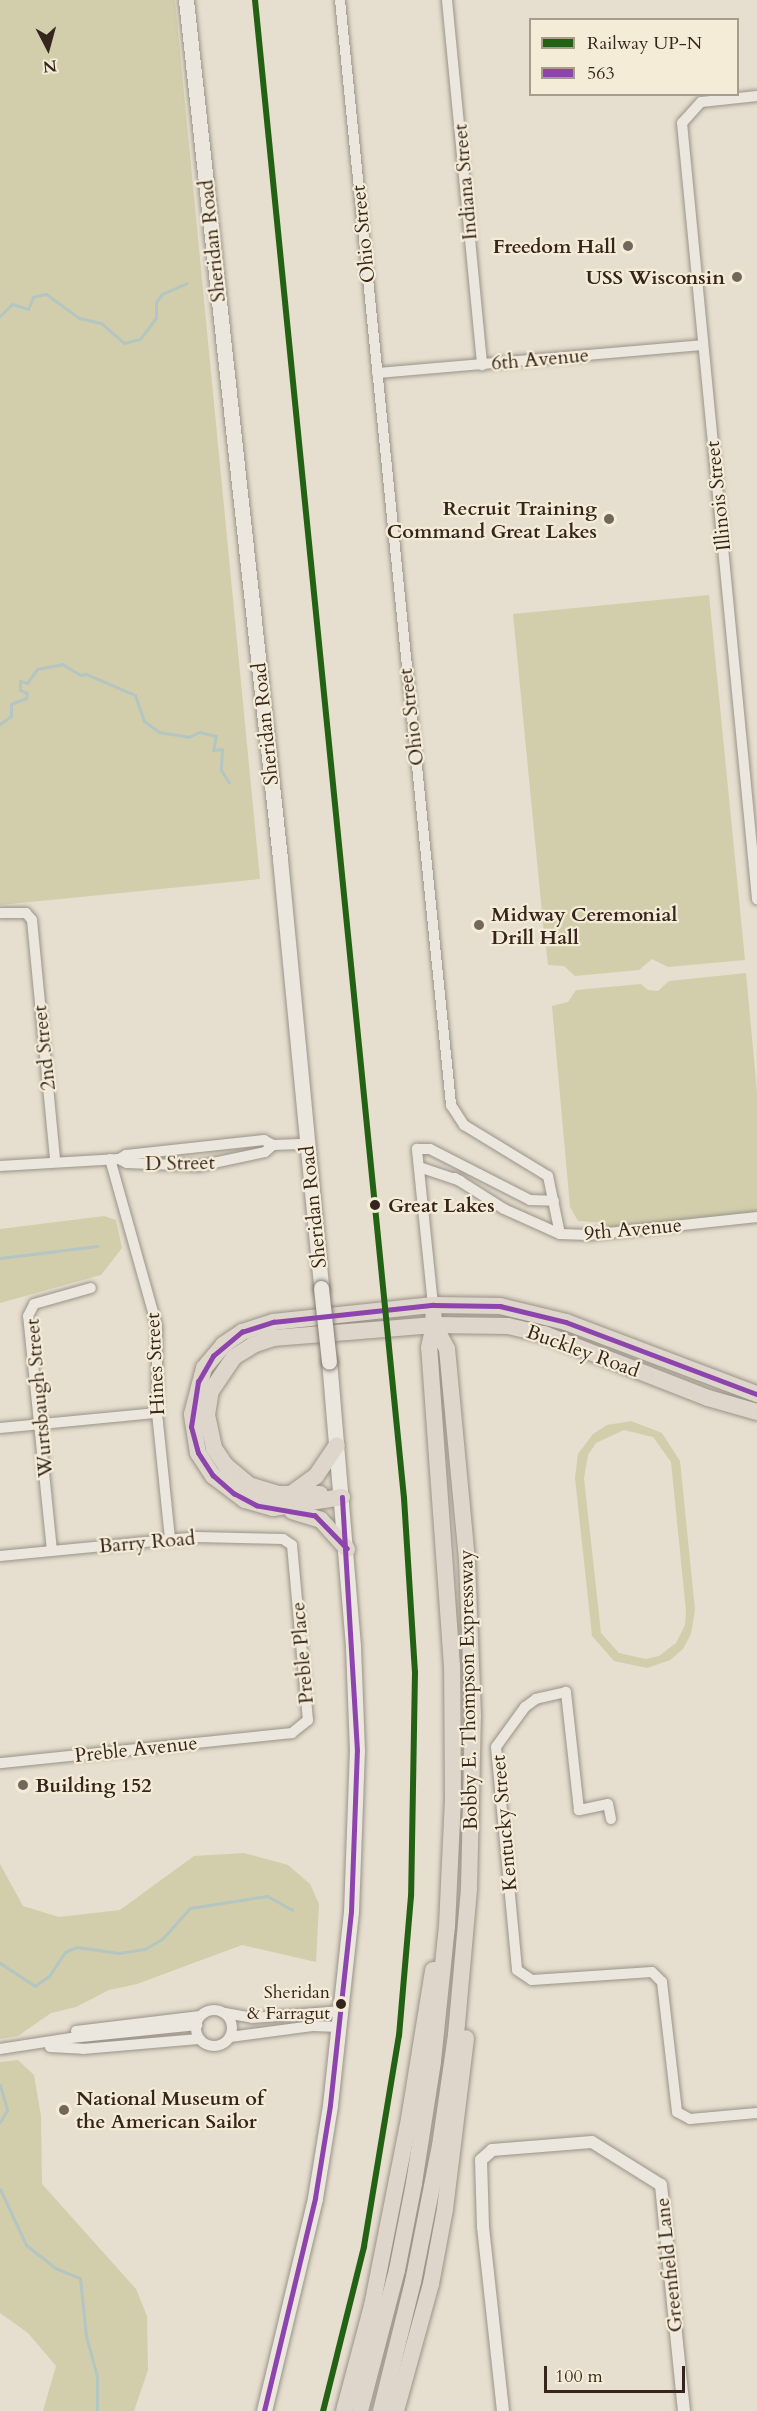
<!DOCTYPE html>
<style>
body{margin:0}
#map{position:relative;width:757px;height:2411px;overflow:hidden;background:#e6dece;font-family:Cardo,serif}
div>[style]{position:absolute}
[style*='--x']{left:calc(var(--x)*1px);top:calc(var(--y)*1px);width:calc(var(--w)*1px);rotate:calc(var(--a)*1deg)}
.green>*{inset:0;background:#d2ceab}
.stream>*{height:3px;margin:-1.5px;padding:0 1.5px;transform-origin:1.5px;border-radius:1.5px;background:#b4c6c2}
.roads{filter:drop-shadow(0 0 2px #999389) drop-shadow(0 0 2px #999389)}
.minor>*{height:10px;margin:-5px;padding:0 5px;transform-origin:5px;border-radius:5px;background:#ebe6de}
.minor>.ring{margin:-5px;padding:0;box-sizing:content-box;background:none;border:10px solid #ebe6de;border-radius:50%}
.tertiary>*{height:12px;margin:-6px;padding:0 6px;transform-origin:6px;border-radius:6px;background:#ebe6de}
.secondary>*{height:15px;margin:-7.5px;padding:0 7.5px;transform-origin:7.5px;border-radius:7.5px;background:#ebe6de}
.trunk>*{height:16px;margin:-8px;padding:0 8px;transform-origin:8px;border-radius:8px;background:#ded6ca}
.bridges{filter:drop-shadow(0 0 2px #807970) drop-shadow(0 0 2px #807970)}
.secondary-bridge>*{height:15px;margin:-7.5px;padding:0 7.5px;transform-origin:7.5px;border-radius:7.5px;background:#ebe6de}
.bus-1>*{height:4.5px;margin:-2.25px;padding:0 2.25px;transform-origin:2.25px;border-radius:2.25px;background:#8e44ad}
.rail-1>*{height:6px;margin:-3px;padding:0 3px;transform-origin:3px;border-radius:3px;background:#236214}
.dots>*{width:16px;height:16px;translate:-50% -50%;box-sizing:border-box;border:3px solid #f5ecd8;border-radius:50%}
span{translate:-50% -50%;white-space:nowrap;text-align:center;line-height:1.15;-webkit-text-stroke:4.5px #f5ecd8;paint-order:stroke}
.bus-label{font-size:18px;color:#35251c}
.right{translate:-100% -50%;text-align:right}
.street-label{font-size:20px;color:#35251c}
.poi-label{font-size:20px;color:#35251c;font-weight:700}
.left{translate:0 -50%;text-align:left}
.stop-label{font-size:20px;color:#35251c;font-weight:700}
.legend{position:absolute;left:529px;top:18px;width:210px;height:78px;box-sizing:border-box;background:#f5ecd8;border:2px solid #a89c8d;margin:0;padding:8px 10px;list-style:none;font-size:18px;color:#35251c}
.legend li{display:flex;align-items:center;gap:12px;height:30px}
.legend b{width:30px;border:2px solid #a89c8d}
.north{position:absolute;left:18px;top:18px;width:60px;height:60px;-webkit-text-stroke:4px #f5ecd8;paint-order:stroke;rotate:174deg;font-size:16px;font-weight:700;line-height:24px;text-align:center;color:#35251c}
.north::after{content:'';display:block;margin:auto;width:21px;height:27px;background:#35251c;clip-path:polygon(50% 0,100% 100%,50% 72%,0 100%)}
.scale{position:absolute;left:544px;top:2366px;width:141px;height:27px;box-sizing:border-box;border:3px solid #35251c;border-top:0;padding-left:8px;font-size:18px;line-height:21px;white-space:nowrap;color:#35251c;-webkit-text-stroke:4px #f5ecd8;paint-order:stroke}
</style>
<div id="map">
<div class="green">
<div style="clip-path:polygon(0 0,175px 0,260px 879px,0 905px)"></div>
<div style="clip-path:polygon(709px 595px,745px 960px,668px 967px,652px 959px,639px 970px,575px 976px,564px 966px,548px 965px,545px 938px,553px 937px,553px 932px,544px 933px,513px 614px)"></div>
<div style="clip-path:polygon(746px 973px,757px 1092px,757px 1213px,604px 1228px,604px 1223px,578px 1221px,570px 1207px,552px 1006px,568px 1002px,576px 990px,641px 984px,648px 990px,658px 991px,669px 981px)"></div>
<div style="clip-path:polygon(104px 1216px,116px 1220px,122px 1248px,101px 1275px,0 1303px,0 1229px)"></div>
<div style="clip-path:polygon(evenodd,631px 1421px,662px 1433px,680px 1461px,695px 1610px,691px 1634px,683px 1649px,670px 1660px,647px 1668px,614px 1661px,592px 1636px,575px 1478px,578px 1454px,593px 1434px,607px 1425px,631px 1421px,624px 1430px,653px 1437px,671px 1462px,686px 1611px,685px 1625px,676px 1643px,659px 1656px,646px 1659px,619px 1653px,601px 1633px,584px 1478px,588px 1455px,596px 1443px,624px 1430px)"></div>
<div style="clip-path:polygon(244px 1853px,288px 1865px,310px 1884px,319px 1904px,316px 1962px,242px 1945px,137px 1984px,109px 1990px,76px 2007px,51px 2013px,18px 2036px,0 2039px,0 1864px,23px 1906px,59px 1917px,120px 1910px,194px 1856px)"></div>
<div style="clip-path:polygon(18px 2060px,34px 2075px,41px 2116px,42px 2184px,136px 2289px,147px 2316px,148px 2370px,134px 2411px,43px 2411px,56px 2366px,28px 2333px,0 2313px,0 2062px)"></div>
</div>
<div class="stream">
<div style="--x:0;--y:316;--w:17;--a:-45"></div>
<div style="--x:12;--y:304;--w:17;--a:17"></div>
<div style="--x:28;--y:309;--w:13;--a:-67"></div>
<div style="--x:33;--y:297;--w:13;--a:-13"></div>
<div style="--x:46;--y:294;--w:41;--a:36"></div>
<div style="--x:79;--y:318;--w:23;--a:13"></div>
<div style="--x:101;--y:323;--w:30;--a:41"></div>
<div style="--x:124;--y:343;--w:16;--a:-14"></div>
<div style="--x:140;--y:339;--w:26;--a:-53"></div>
<div style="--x:156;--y:318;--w:16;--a:-90"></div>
<div style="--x:156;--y:302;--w:10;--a:-53"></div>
<div style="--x:162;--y:294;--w:27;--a:-24"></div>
<div style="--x:0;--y:724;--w:14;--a:-36"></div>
<div style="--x:11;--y:716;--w:12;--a:-90"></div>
<div style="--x:11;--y:704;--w:16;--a:-22"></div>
<div style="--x:26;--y:698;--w:5;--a:-79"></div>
<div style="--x:27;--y:693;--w:8;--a:-157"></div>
<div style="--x:20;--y:690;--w:9;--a:-90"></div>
<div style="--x:20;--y:681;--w:7;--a:16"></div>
<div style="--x:27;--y:683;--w:17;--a:-54"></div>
<div style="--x:37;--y:669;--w:25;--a:-11"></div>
<div style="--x:62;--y:664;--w:21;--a:31"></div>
<div style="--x:80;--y:675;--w:6;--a:-9"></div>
<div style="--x:86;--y:674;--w:53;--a:23.2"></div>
<div style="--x:135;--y:695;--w:28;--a:71"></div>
<div style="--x:144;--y:721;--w:19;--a:36"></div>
<div style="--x:159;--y:732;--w:30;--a:9"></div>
<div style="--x:189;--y:737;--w:11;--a:-27"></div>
<div style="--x:199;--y:732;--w:17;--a:13"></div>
<div style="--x:216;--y:736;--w:14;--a:102"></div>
<div style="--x:213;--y:750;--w:9;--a:-6"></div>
<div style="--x:222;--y:749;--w:21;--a:93"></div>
<div style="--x:221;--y:770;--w:15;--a:58"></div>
<div style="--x:0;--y:1258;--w:98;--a:-7.1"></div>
<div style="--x:0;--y:1963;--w:42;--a:33.3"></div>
<div style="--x:35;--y:1986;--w:17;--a:-36"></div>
<div style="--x:49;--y:1976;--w:29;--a:-56"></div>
<div style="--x:65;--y:1952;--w:13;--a:-23"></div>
<div style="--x:77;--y:1947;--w:42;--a:8.1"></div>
<div style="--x:119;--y:1953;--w:26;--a:-9"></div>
<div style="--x:145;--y:1949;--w:21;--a:-31"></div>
<div style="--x:163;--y:1938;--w:40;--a:-48"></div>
<div style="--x:190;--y:1908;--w:78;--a:-8.9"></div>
<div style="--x:267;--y:1896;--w:29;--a:29"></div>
<div style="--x:0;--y:2085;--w:26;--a:74"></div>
<div style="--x:7;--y:2110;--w:14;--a:120"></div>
<div style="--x:0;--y:2189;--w:62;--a:65.1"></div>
<div style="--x:26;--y:2245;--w:37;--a:38"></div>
<div style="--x:55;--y:2268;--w:27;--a:22"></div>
<div style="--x:80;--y:2278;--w:58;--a:84.1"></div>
<div style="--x:86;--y:2336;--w:41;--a:74.6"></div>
<div style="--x:97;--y:2376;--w:35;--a:90"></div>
</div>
<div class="roads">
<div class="minor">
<div style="--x:340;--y:0;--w:1111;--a:84.26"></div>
<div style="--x:451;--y:1105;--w:24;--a:57"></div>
<div style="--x:464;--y:1125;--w:98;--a:31.3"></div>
<div style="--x:548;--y:1176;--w:59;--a:78.3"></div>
<div style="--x:447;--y:0;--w:367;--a:84.5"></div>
<div style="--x:757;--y:96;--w:56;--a:173.9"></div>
<div style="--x:701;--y:102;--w:28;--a:132"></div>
<div style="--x:682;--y:123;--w:780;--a:84.48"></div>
<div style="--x:377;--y:373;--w:327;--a:-4.9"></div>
<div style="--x:0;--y:913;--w:26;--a:0"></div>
<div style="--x:26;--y:913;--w:9;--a:49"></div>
<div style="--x:32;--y:920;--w:242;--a:84.5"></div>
<div style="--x:110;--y:1159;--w:173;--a:74.3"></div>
<div style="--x:157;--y:1326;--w:87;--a:90"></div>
<div style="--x:157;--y:1413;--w:127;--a:84.1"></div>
<div style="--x:119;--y:1159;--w:9;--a:27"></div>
<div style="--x:127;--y:1163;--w:72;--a:2.4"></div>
<div style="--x:199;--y:1166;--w:67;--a:-12"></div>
<div style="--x:265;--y:1152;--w:11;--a:-41"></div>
<div style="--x:0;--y:1166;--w:119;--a:-3.4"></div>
<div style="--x:119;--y:1159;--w:8;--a:-30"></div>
<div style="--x:126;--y:1155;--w:139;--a:-6.2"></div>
<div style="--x:264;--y:1140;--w:10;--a:29"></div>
<div style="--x:273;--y:1145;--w:34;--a:-2"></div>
<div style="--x:419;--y:1167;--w:44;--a:18.4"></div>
<div style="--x:455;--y:1178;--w:58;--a:32.3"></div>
<div style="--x:504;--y:1209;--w:61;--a:24.1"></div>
<div style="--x:560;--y:1234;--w:29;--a:2"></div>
<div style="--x:589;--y:1235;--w:169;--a:-6.1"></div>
<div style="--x:433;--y:1305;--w:157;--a:-95.9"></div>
<div style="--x:417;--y:1149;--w:13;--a:0"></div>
<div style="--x:430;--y:1149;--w:112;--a:27"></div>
<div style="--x:530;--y:1200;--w:24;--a:2"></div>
<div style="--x:0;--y:1428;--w:158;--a:-5.5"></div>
<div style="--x:52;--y:1551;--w:236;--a:-95.8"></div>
<div style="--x:28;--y:1316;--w:13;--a:-63"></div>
<div style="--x:34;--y:1304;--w:59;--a:-15.7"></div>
<div style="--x:0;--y:1556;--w:197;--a:-5.5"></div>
<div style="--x:196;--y:1537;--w:87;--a:1.3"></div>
<div style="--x:283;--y:1539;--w:11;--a:34"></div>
<div style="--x:292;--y:1545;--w:176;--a:84.8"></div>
<div style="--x:308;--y:1720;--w:21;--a:141"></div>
<div style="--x:292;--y:1733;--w:294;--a:174.1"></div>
<div style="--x:611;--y:1819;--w:15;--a:-101"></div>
<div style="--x:608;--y:1804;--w:30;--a:168"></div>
<div style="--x:579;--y:1810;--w:119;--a:-96.3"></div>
<div style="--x:566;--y:1692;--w:31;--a:167"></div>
<div style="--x:536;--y:1699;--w:14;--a:144"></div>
<div style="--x:525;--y:1707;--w:49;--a:125.9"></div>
<div style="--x:496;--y:1747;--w:224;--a:84.6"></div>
<div style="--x:517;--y:1970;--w:18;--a:34"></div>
<div style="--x:532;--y:1980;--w:120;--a:-3.8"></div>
<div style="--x:652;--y:1972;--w:14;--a:45"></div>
<div style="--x:662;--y:1982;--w:131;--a:83.4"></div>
<div style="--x:677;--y:2112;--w:15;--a:28"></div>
<div style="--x:690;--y:2119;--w:67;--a:-5.1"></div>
<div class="ring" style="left:196px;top:2010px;width:26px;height:26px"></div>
<div style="--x:225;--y:2013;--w:27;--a:10"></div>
<div style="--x:252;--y:2018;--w:90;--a:-4.4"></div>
<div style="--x:76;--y:2031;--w:125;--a:-6.9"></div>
<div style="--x:230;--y:2037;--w:83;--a:-7.6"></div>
<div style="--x:312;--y:2026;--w:28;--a:2"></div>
<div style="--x:50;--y:2047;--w:33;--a:3"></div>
<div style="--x:83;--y:2049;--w:116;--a:-4.9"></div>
<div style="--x:0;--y:2049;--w:72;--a:-8.8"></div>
<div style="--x:71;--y:2038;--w:127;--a:-5.9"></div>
</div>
<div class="tertiary">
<div style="--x:503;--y:2411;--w:185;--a:-96.2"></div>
<div style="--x:483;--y:2227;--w:67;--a:-91.7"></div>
<div style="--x:481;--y:2160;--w:15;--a:-42"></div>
<div style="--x:492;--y:2150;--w:100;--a:-4.6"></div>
<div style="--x:592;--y:2142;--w:81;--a:31.9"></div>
<div style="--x:661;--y:2185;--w:227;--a:84.2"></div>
</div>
<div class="secondary">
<div style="--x:186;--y:0;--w:864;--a:83.75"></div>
<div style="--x:280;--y:859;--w:431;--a:84.5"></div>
<div style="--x:264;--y:2411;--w:219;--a:-76.5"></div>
<div style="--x:315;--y:2198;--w:94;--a:-80.8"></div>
<div style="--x:330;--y:2105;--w:194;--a:-83.8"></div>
<div style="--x:351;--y:1912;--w:161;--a:-87.9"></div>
<div style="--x:357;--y:1751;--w:105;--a:-92.2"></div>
<div style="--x:353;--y:1646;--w:285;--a:-94.8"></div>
</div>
<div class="trunk">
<div style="--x:291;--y:1494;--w:31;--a:-36"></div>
<div style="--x:316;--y:1476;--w:37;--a:-56"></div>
<div style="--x:320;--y:1494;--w:42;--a:180"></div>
<div style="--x:278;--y:1494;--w:30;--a:-163"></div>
<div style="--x:249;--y:1485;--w:30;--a:-140"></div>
<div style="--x:226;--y:1466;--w:22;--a:-124"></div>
<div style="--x:214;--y:1448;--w:34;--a:-102"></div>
<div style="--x:207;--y:1415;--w:24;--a:-81"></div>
<div style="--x:211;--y:1391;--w:41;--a:-55.9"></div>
<div style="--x:234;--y:1357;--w:22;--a:-32"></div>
<div style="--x:253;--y:1345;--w:21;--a:-19"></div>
<div style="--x:273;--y:1338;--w:162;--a:-4.6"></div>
<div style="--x:434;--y:1325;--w:74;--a:0.8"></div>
<div style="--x:508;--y:1326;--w:37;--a:13"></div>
<div style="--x:544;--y:1334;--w:176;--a:21.3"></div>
<div style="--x:708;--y:1398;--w:51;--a:15.9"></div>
<div style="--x:342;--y:1497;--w:70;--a:170.9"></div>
<div style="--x:273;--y:1508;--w:29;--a:-164"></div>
<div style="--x:245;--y:1500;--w:40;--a:-143"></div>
<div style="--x:213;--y:1476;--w:27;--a:-123"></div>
<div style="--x:198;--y:1453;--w:39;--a:-99"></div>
<div style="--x:192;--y:1414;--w:48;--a:-75.4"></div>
<div style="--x:204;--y:1368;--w:30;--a:-50"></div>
<div style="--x:223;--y:1345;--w:23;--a:-34"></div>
<div style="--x:242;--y:1332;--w:33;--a:-18"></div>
<div style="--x:273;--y:1322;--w:161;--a:-6.1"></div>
<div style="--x:433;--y:1305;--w:67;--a:0.9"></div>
<div style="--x:500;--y:1306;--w:68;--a:13.6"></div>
<div style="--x:566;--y:1322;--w:204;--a:20.7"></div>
<div style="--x:292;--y:1511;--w:30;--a:17"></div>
<div style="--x:321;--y:1520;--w:39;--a:48"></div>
<div style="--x:344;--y:2411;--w:109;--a:-75.1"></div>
<div style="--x:372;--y:2306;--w:191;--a:-78.8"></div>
<div style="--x:409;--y:2119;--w:151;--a:-80.8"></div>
<div style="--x:360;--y:2411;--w:146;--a:-75.3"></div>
<div style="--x:397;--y:2270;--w:89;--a:-78.9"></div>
<div style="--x:414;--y:2183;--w:123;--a:-81.1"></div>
<div style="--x:433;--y:2061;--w:136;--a:-84.1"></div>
<div style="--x:447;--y:1926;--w:129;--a:-87.3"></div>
<div style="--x:453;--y:1797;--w:131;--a:-90.4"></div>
<div style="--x:452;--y:1666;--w:319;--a:-94.1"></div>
<div style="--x:429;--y:1348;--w:24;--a:-78"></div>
<div style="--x:434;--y:1325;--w:20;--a:-93"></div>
<div style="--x:381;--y:2411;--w:133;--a:-76.1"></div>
<div style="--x:413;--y:2282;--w:139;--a:-78.8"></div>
<div style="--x:440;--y:2146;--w:112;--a:-81.8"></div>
<div style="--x:456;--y:2035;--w:147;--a:-84.9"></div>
<div style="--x:469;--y:1889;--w:173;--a:-88.7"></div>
<div style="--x:473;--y:1716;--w:156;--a:-92.2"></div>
<div style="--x:467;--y:1560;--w:212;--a:-95.4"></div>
<div style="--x:447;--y:1349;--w:27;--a:-118"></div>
<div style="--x:396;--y:2411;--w:132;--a:-74.6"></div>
<div style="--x:431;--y:2284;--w:76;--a:-79.4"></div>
<div style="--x:445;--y:2209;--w:172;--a:-83"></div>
</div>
</div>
<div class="bridges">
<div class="secondary-bridge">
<div style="--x:321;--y:1288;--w:74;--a:83.8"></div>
</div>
</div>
<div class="bus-1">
<div style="--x:347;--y:1549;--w:46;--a:-134.1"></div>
<div style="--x:315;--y:1516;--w:59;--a:-170.2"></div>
<div style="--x:257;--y:1506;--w:26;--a:-152"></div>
<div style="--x:234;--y:1494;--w:28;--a:-139"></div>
<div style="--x:213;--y:1476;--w:27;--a:-123"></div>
<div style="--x:198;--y:1453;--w:27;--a:-105"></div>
<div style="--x:191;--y:1427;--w:46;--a:-81.2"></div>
<div style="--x:198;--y:1382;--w:30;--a:-60"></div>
<div style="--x:213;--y:1356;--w:38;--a:-40"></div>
<div style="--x:242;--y:1332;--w:33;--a:-18"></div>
<div style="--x:273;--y:1322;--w:161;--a:-6.1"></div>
<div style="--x:433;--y:1305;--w:67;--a:0.9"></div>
<div style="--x:500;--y:1306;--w:68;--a:13.6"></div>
<div style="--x:566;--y:1322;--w:204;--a:20.7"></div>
<div style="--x:264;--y:2411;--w:219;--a:-76.5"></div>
<div style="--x:315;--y:2198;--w:94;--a:-80.8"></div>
<div style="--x:330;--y:2105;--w:194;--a:-83.8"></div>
<div style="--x:351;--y:1912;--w:161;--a:-87.9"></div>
<div style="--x:357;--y:1751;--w:254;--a:-93.4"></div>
</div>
<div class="rail-1">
<div style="--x:255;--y:0;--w:1505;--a:84.32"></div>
<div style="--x:404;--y:1498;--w:174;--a:86.4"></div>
<div style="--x:415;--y:1672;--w:224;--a:91"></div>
<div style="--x:411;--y:1896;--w:140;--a:94.9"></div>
<div style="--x:399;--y:2035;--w:215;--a:99.4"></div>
<div style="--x:364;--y:2247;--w:169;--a:104"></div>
</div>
<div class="dots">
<div style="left:628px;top:246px;background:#73665a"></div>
<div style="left:737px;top:277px;background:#73665a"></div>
<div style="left:609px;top:519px;background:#73665a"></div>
<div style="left:479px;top:925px;background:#73665a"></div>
<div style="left:375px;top:1205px;background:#35251c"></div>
<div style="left:23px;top:1785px;background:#73665a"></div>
<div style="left:341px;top:2004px;background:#35251c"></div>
<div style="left:64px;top:2110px;background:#73665a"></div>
</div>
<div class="bus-label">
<span class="right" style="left:330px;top:2004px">Sheridan<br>&amp; Farragut</span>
</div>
<div class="street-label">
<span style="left:465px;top:182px;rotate:-95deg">Indiana Street</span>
<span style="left:363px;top:234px;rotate:-96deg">Ohio Street</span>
<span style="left:212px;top:241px;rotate:-96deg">Sheridan Road</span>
<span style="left:540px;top:359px;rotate:-5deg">6th Avenue</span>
<span style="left:718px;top:496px;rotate:-96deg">Illinois Street</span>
<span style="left:411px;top:717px;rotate:-97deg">Ohio Street</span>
<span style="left:265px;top:724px;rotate:-96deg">Sheridan Road</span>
<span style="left:44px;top:1048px;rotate:-96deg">2nd Street</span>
<span style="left:180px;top:1163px;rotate:-1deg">D Street</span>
<span style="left:313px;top:1207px;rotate:-96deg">Sheridan Road</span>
<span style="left:633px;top:1229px;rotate:-5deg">9th Avenue</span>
<span style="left:583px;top:1351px;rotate:20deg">Buckley Road</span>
<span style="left:155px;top:1364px;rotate:-93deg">Hines Street</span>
<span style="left:39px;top:1398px;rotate:-95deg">Wurtsbaugh Street</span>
<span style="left:147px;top:1542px;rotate:-5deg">Barry Road</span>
<span style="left:302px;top:1653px;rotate:-95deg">Preble Place</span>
<span style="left:468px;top:1690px;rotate:-91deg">Bobby E. Thompson Expressway</span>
<span style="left:136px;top:1749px;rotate:-6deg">Preble Avenue</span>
<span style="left:504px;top:1823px;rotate:-95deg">Kentucky Street</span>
<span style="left:669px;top:2265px;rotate:-96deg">Greenfield Lane</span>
</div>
<div class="poi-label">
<span class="right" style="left:616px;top:246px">Freedom Hall</span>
<span class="right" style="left:725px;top:277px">USS Wisconsin</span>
<span class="right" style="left:597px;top:520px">Recruit Training<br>Command Great Lakes</span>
<span class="left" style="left:491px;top:926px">Midway Ceremonial<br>Drill Hall</span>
<span class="left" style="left:35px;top:1785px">Building 152</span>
<span class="left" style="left:76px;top:2110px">National Museum of<br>the American Sailor</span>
</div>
<div class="stop-label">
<span class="left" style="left:388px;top:1205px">Great Lakes</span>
</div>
<ul class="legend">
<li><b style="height:8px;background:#236214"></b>Railway UP-N</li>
<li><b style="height:8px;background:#8e44ad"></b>563</li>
</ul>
<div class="north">N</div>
<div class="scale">100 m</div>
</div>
